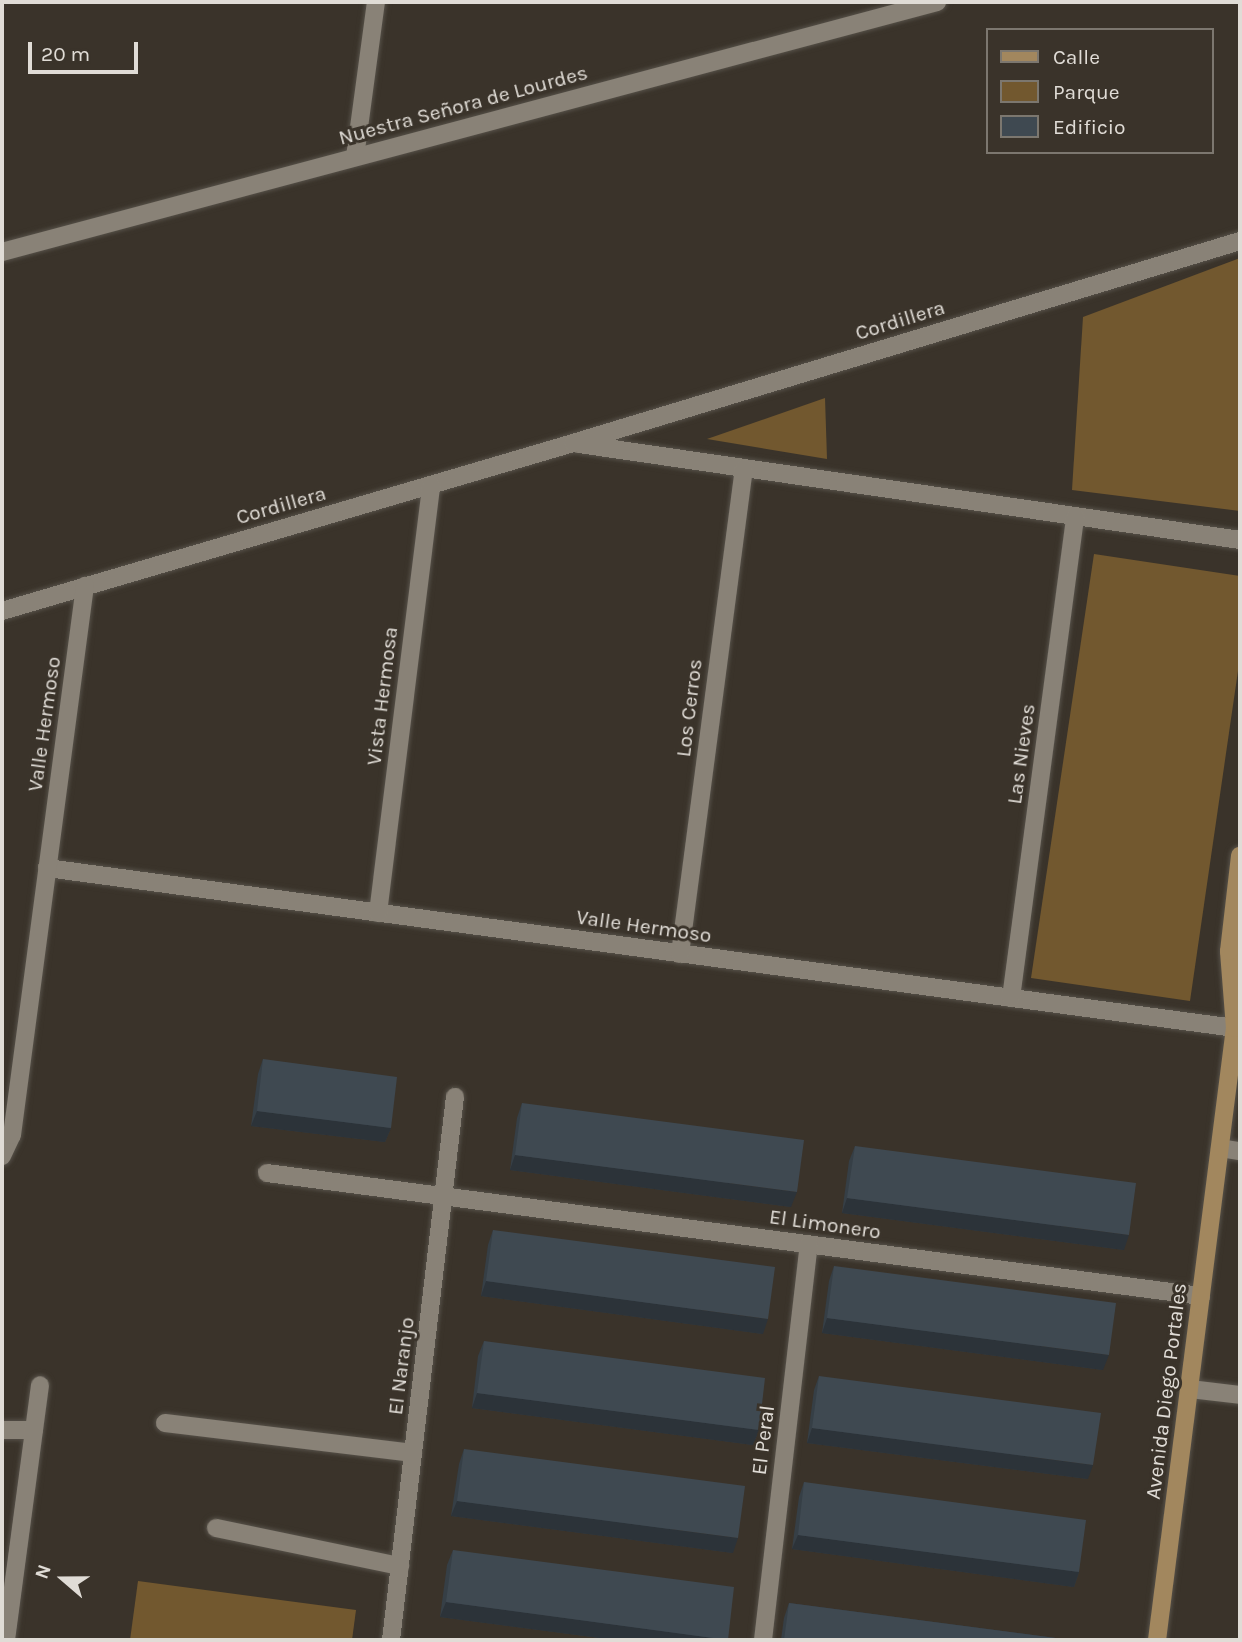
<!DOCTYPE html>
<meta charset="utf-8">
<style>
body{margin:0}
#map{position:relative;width:1242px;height:1642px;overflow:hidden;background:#3a332a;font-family:Karla,sans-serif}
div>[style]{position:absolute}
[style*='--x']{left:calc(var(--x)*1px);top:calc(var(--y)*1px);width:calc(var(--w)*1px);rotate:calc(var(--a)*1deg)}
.green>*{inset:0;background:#72582f}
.roads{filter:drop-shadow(0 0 2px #565149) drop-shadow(0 0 2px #565149)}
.minor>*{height:18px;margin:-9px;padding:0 9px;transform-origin:9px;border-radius:9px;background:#898277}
.major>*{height:18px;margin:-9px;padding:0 9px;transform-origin:9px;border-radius:9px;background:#a2875e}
.wall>*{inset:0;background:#363f46}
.shaded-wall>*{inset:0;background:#2c3339}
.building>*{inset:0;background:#3f4951}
span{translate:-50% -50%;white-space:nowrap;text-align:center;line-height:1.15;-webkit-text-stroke:6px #3a332a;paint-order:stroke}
.street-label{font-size:21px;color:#e0dcd6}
.frame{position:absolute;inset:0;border:4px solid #e0dcd6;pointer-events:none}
.legend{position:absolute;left:986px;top:28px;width:228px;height:126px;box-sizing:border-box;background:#3a332a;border:2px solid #7c776f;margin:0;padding:9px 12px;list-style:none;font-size:21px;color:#e0dcd6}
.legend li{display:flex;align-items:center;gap:14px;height:35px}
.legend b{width:35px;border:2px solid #7c776f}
.north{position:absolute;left:28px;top:1544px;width:70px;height:70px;-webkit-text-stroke:5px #3a332a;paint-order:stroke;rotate:290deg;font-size:19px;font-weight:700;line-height:28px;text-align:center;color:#e0dcd6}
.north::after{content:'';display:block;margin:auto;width:24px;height:32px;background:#e0dcd6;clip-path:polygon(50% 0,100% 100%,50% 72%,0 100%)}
.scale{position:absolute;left:28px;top:42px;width:110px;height:32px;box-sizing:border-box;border:4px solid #e0dcd6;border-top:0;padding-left:9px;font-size:21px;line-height:24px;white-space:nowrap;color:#e0dcd6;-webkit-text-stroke:5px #3a332a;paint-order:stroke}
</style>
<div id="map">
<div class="green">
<div style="clip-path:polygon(1240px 258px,1240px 511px,1072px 490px,1083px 317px)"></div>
<div style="clip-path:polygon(825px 398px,827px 459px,707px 439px)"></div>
<div style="clip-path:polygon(1094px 554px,1240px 576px,1240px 657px,1190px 1001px,1031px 978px)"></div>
<div style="clip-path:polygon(138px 1581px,356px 1610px,352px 1640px,130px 1640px)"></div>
</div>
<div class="roads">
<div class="minor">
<div style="--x:355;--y:157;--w:156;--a:-82.3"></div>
<div style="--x:2;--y:252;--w:968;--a:-14.97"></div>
<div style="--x:579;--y:444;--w:668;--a:8.26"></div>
<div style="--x:2;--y:611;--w:595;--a:-16.39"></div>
<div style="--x:573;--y:443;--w:697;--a:-16.85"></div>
<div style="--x:47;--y:868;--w:1199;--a:7.67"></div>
<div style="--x:378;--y:913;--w:431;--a:-82.9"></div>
<div style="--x:680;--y:954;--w:490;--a:-82.5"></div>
<div style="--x:1011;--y:998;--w:486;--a:-82.4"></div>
<div style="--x:1220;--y:1148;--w:20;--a:9"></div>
<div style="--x:2;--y:1156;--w:23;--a:-65"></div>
<div style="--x:12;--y:1135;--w:554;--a:-82.43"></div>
<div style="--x:267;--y:1173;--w:942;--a:7.5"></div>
<div style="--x:1190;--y:1389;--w:50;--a:6.8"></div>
<div style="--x:165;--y:1423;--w:250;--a:6.9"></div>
<div style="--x:2;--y:1430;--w:32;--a:0"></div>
<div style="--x:216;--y:1528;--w:188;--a:11.7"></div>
<div style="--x:6;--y:1640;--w:257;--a:-82.4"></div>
<div style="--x:391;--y:1640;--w:547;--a:-83.28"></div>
<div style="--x:763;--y:1640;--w:398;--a:-83.4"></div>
</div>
<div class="major">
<div style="--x:1157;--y:1640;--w:617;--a:-82.74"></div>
<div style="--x:1235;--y:1028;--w:77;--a:-94.5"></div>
<div style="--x:1229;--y:951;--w:96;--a:-83.4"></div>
</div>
</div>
<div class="wall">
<div style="clip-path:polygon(263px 1059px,391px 1128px,385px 1142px,251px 1126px,258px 1074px)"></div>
<div style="clip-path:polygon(522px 1103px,791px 1207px,510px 1170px,517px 1118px)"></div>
<div style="clip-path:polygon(855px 1146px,1124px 1250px,842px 1213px,849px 1161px)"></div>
<div style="clip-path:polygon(493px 1230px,763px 1334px,481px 1296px,488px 1245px)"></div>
<div style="clip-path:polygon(834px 1266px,1103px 1370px,822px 1333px,829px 1281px)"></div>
<div style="clip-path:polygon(484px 1341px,759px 1430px,753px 1445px,472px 1408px,478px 1356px)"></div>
<div style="clip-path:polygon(819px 1376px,1088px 1479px,807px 1443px,814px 1390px)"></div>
<div style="clip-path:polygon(464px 1449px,733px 1553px,451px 1516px,459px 1464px)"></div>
<div style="clip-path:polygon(804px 1482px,1079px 1572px,1074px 1587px,792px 1549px,799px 1497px)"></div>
<div style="clip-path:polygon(453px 1550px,727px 1640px,615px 1640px,440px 1617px,447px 1565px)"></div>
<div style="clip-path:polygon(789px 1603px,1071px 1640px,781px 1640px,784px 1618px)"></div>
</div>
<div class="shaded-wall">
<div style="clip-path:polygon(257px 1111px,391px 1128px,385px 1142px,251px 1126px)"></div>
<div style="clip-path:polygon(515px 1155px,797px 1192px,791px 1207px,510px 1170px)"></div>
<div style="clip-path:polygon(847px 1198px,1129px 1235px,1124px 1250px,842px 1213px)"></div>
<div style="clip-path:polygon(486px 1281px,768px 1319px,763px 1334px,481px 1296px)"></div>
<div style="clip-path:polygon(827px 1318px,1109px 1355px,1103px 1370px,822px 1333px)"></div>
<div style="clip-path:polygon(477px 1393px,759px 1430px,753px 1445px,472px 1408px)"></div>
<div style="clip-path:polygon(812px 1428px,1093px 1465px,1088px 1479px,807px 1443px)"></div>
<div style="clip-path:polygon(457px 1501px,738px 1538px,733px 1553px,451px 1516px)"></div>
<div style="clip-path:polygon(798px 1535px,1079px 1572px,1074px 1587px,792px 1549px)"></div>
<div style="clip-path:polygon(446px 1602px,728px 1640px,615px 1640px,440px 1617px)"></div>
</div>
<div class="building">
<div style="clip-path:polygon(263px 1059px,397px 1077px,391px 1128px,257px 1111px)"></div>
<div style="clip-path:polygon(522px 1103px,804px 1140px,797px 1192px,515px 1155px)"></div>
<div style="clip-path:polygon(855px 1146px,1136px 1183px,1129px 1235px,847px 1198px)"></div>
<div style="clip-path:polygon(493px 1230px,775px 1267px,768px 1319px,486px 1281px)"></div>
<div style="clip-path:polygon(834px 1266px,1116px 1303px,1109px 1355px,827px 1318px)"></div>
<div style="clip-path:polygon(484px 1341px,765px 1378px,759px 1430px,477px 1393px)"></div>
<div style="clip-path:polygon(819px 1376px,1101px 1413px,1093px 1465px,812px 1428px)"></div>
<div style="clip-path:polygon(464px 1449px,745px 1486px,738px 1538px,457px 1501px)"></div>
<div style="clip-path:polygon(804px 1482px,1086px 1520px,1079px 1572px,798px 1535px)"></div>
<div style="clip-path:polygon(453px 1550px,734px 1587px,728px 1640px,446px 1602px)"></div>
<div style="clip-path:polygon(789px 1603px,1071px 1640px,784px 1640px)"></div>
</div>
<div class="street-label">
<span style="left:463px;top:105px;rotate:-15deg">Nuestra Señora de Lourdes</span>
<span style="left:900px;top:320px;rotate:-17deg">Cordillera</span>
<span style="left:281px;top:505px;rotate:-16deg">Cordillera</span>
<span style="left:382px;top:696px;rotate:-83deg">Vista Hermosa</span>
<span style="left:689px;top:708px;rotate:-83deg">Los Cerros</span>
<span style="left:44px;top:724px;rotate:-82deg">Valle Hermoso</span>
<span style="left:1021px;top:754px;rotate:-82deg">Las Nieves</span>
<span style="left:644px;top:926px;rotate:8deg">Valle Hermoso</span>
<span style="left:825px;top:1224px;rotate:8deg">El Limonero</span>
<span style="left:401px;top:1366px;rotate:-83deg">El Naranjo</span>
<span style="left:1166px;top:1391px;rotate:-83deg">Avenida Diego Portales</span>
<span style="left:763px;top:1440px;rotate:-83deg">El Peral</span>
</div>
<div class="frame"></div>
<ul class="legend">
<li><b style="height:9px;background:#a2875e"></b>Calle</li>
<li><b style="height:19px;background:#72582f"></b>Parque</li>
<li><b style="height:19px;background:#3f4951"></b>Edificio</li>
</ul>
<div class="north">N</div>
<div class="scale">20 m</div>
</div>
